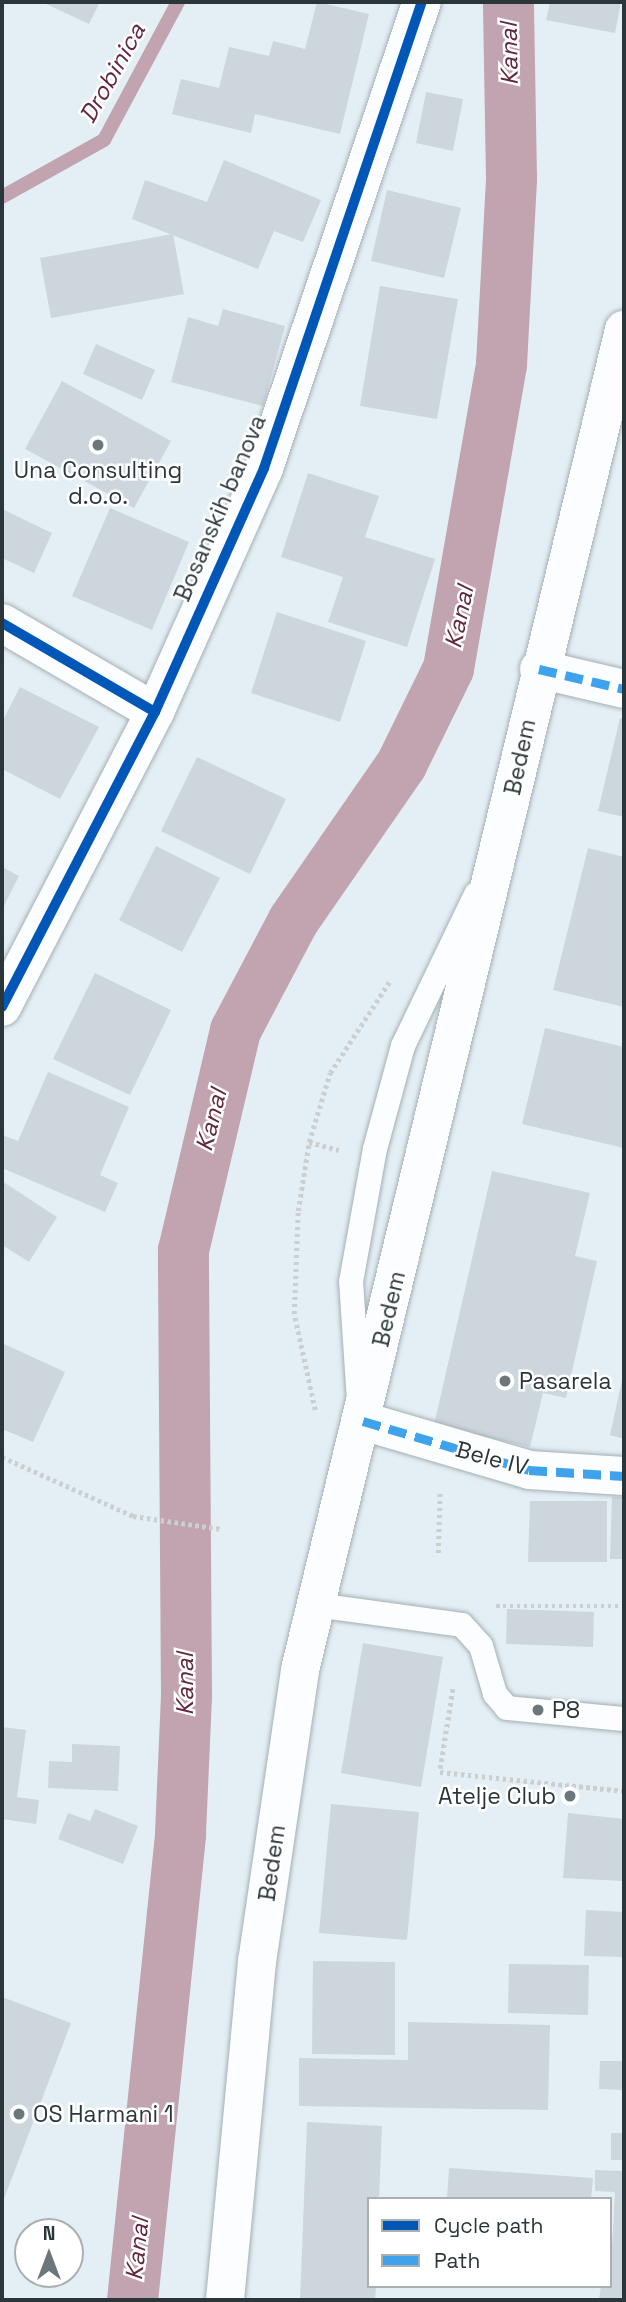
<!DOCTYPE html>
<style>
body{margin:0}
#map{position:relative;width:626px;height:2302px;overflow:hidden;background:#e4eff5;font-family:"Space Grotesk",sans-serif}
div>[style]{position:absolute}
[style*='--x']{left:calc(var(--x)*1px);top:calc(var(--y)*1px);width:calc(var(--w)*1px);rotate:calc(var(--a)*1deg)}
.stream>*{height:14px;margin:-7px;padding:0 7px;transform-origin:7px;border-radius:7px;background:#c2a3b0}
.canal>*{height:51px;margin:-25.5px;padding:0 25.5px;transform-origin:25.5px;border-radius:25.5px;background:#c2a3b0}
.building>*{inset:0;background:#ccd6dc}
.path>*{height:4.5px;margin-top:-2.25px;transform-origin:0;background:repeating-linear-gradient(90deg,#cbcfd0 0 3.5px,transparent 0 7px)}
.roads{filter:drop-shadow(0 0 2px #a5afb4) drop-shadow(0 0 2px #a5afb4)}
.lane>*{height:24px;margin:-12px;padding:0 12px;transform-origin:12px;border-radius:12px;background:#fbfdfe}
.street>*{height:38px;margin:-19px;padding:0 19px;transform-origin:19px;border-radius:19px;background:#fbfdfe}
.secondary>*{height:38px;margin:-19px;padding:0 19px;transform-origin:19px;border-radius:19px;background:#fbfdfe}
.quiet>*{height:9px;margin-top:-4.5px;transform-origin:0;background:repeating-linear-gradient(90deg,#3ea3ec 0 18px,transparent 0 27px)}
.cycleway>*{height:10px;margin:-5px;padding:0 5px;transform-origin:5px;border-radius:5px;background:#0057b8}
.dots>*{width:19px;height:19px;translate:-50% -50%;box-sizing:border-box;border:4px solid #fff;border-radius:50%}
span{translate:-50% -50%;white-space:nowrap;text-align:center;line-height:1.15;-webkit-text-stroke:5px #fff;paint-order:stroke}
.poi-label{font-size:23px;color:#2b363b}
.left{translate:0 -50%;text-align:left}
.right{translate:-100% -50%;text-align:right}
.street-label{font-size:23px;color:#2b363b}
.water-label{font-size:24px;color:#62263d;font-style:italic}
.frame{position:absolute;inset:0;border:4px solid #2b363b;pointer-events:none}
.legend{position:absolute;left:367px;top:2197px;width:245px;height:91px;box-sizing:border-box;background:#fff;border:2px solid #aaafb1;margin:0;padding:9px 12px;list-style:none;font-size:21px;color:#2b363b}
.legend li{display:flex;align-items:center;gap:14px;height:35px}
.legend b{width:35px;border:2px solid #aaafb1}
.north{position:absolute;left:14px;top:2218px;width:70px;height:70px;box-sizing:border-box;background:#fff;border:2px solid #aaafb1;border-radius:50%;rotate:0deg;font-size:19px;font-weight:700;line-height:28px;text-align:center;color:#2b363b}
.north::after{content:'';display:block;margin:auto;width:24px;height:32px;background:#6c777c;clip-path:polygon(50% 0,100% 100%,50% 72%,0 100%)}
</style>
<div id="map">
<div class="stream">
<div style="--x:2;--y:197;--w:117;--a:-29.2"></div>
<div style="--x:104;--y:140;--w:157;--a:-61.8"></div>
</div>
<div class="canal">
<div style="--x:132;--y:2300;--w:469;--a:-84.1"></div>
<div style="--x:180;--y:1833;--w:137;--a:-87.5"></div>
<div style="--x:186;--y:1696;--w:446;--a:-90.4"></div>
<div style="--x:183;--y:1250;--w:226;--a:-76.7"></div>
<div style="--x:235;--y:1030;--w:124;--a:-62.2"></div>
<div style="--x:293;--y:920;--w:190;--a:-55.3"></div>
<div style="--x:401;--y:764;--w:107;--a:-63.9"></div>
<div style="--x:448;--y:668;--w:309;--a:-80.1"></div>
<div style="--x:501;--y:364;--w:186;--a:-86.9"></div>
<div style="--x:511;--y:178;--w:176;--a:-91"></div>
</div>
<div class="building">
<div style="clip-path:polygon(42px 2px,100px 2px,89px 24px)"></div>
<div style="clip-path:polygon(317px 2px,369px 14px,340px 134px,255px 114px,251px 133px,172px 114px,181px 79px,219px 88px,229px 47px,269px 56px,273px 41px,305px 49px)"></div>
<div style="clip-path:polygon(550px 2px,621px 2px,615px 33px,546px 20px)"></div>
<div style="clip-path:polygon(426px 92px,463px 99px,453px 151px,416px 143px)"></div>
<div style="clip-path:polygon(224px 160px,321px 200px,303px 242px,274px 231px,258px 269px,132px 219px,145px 180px,207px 202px)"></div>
<div style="clip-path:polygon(387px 190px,461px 208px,444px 278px,371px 261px)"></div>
<div style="clip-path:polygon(173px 234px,184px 294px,51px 318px,40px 258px)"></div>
<div style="clip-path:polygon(380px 286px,458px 299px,437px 419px,360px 406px)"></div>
<div style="clip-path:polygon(223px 309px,285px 326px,263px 406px,171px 382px,188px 317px,218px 326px)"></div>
<div style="clip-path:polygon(96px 344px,155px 370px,142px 400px,83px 374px)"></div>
<div style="clip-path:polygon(62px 381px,171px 441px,134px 508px,25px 449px)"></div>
<div style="clip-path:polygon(308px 473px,379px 496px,365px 537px,435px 559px,407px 647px,328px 622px,343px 577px,281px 557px)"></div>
<div style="clip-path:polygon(110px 508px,189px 542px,152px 630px,72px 596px)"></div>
<div style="clip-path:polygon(2px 509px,52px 533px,34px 573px,2px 558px)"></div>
<div style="clip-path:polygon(277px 612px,366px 641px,340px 722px,251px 693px)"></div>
<div style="clip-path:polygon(20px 687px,99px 727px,60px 799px,2px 769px,2px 722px)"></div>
<div style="clip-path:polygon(620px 718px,624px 719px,624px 817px,598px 811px)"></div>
<div style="clip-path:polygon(197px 757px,286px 799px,250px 874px,161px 831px)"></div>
<div style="clip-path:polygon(156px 846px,220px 878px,182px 952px,119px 920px)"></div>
<div style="clip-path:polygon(588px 848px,624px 857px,624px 1007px,553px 990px)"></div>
<div style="clip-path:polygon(2px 867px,19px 876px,2px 910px)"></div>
<div style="clip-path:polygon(95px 973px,171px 1010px,130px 1095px,53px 1059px)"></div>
<div style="clip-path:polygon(545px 1028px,624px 1047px,624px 1148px,522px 1124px)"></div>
<div style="clip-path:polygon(48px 1072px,129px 1107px,100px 1175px,118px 1183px,105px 1212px,2px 1168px,2px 1135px,18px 1141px)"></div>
<div style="clip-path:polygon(492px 1171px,590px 1193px,575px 1256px,597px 1261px,566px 1398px,543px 1393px,530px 1447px,434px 1425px)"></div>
<div style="clip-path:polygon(2px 1181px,57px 1217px,29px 1262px,2px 1245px)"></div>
<div style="clip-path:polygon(2px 1343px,65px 1372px,33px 1442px,2px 1429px)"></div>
<div style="clip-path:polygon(623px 1376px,624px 1376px,624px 1439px,610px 1435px)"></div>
<div style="clip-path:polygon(612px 1497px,624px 1497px,624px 1559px,610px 1559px)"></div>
<div style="clip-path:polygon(530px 1501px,607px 1501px,607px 1562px,528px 1562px)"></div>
<div style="clip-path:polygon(507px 1609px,594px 1612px,593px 1647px,506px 1644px)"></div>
<div style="clip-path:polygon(363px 1643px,443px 1657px,421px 1787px,341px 1773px)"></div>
<div style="clip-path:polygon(2px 1727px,26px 1730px,17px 1797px,39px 1800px,36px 1824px,2px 1819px)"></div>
<div style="clip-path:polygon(72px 1744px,120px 1746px,118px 1791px,48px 1788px,49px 1761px,72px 1762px)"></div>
<div style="clip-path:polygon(331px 1804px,419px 1812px,407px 1940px,319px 1933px)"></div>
<div style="clip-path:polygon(95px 1809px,138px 1826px,123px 1864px,58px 1839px,68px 1813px,90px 1821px)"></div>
<div style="clip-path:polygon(568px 1813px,624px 1819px,624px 1881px,563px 1878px)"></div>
<div style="clip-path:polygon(586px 1910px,624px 1912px,624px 1957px,584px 1956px)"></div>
<div style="clip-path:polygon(313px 1961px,395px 1962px,395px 2055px,312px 2054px)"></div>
<div style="clip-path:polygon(509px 1964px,589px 1965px,588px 2015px,508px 2013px)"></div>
<div style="clip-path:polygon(2px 1997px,71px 2023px,2px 2204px)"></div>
<div style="clip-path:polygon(408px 2022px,550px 2025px,548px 2110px,299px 2106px,299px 2058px,408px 2060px)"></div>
<div style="clip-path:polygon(600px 2061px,624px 2061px,624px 2090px,599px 2089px)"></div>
<div style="clip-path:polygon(307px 2122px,382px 2126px,379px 2199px,369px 2199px,369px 2286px,376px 2286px,375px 2300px,300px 2300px)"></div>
<div style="clip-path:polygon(611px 2133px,624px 2133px,624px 2160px,611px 2160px)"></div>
<div style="clip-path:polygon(449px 2168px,593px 2178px,591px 2199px,447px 2199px)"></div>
<div style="clip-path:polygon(595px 2170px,624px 2171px,624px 2300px,599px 2300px,601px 2286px,610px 2286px,615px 2192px,595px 2191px)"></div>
</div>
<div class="path">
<div style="--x:309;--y:1142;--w:31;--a:15"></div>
<div style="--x:315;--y:1410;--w:98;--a:-102.3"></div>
<div style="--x:294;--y:1314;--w:103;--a:-87.8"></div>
<div style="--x:298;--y:1211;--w:70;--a:-80.9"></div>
<div style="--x:309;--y:1142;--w:72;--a:-73.1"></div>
<div style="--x:330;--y:1073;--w:110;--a:-56.9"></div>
<div style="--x:2;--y:1457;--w:144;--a:24.2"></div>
<div style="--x:133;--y:1516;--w:89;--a:8.4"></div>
<div style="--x:438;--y:1553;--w:62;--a:-88.2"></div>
<div style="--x:496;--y:1606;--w:128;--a:0"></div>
<div style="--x:453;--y:1689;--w:84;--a:98.9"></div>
<div style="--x:440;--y:1772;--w:185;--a:5.9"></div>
</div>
<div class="roads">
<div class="lane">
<div style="--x:359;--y:1401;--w:119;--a:-93.8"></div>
<div style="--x:351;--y:1282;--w:135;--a:-79.8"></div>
<div style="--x:375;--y:1149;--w:107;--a:-74.8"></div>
<div style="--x:403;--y:1046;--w:169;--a:-64.3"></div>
<div style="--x:316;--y:1605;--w:147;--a:7.8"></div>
<div style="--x:462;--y:1625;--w:28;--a:48"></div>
<div style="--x:481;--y:1646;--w:50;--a:73.7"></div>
<div style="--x:495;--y:1694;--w:18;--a:49"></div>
<div style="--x:507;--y:1708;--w:118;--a:5.4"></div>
</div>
<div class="street">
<div style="--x:2;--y:623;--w:177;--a:30.2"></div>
<div style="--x:539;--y:669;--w:87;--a:13.2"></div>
<div style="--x:2;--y:1007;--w:332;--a:-62.6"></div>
<div style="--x:155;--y:712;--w:267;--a:-65.9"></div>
<div style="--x:264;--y:468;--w:492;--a:-71.3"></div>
<div style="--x:363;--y:1421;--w:173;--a:16.4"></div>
<div style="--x:529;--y:1470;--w:95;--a:3.6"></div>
</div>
<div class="secondary">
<div style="--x:225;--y:2300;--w:340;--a:-84.6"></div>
<div style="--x:257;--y:1962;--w:295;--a:-81.6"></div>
<div style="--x:300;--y:1670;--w:1379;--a:-76.41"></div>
</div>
</div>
<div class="quiet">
<div style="--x:539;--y:669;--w:87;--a:13.2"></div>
<div style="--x:363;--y:1421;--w:173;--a:16.4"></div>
<div style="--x:529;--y:1470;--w:95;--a:3.6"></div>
</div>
<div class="cycleway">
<div style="--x:2;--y:623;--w:177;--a:30.2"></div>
<div style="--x:2;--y:1007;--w:332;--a:-62.6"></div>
<div style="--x:155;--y:712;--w:267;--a:-65.9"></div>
<div style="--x:264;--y:468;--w:492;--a:-71.3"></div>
</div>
<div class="dots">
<div style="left:98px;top:445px;background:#6c777c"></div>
<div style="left:505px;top:1381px;background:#6c777c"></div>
<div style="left:538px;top:1710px;background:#6c777c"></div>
<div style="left:570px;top:1796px;background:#6c777c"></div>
<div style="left:19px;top:2114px;background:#6c777c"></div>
</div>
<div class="poi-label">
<span style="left:98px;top:483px">Una Consulting<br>d.o.o.</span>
<span class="left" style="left:519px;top:1381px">Pasarela</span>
<span class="left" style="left:552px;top:1710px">P8</span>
<span class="right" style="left:556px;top:1796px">Atelje Club</span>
<span class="left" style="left:33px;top:2114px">OS Harmani 1</span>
</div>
<div class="street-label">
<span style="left:220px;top:508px;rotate:-67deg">Bosanskih banova</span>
<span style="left:520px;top:757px;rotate:-78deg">Bedem</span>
<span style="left:389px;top:1309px;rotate:-77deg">Bedem</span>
<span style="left:492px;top:1458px;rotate:15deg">Bele IV</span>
<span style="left:272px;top:1863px;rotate:-82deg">Bedem</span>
</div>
<div class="water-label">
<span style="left:509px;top:54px;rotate:-91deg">Kanal</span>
<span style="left:112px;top:73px;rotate:-61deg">Drobinica</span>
<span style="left:459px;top:617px;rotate:-78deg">Kanal</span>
<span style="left:211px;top:1120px;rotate:-76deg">Kanal</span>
<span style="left:185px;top:1684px;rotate:-90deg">Kanal</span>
<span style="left:137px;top:2249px;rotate:-84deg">Kanal</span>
</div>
<div class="frame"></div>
<ul class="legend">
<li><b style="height:9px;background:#0057b8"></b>Cycle path</li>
<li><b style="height:9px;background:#3ea3ec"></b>Path</li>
</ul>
<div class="north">N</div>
</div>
